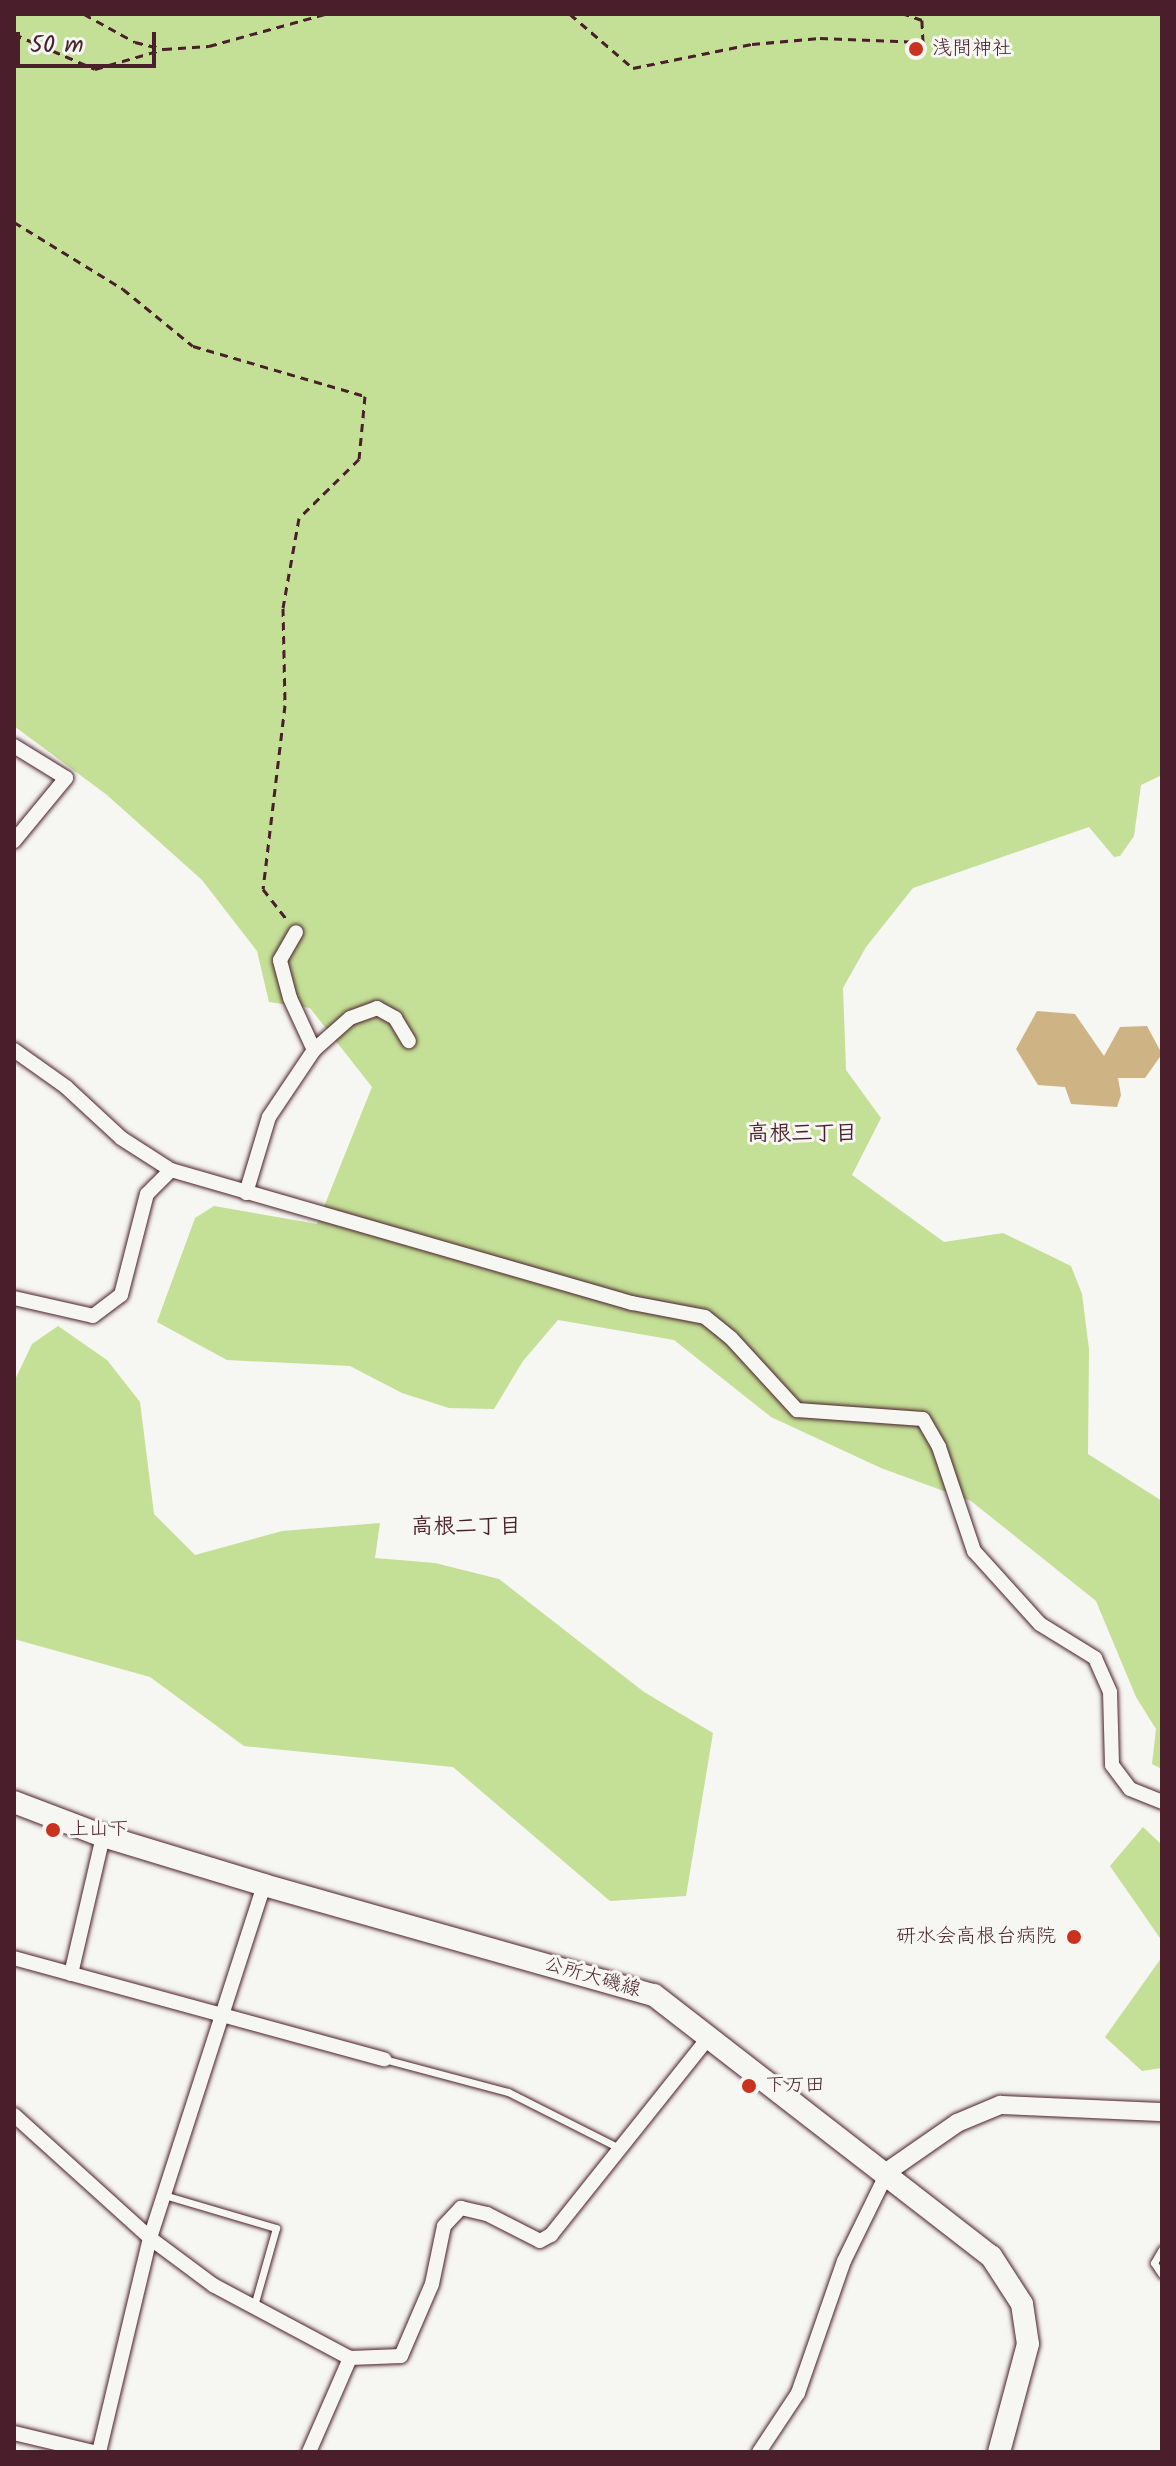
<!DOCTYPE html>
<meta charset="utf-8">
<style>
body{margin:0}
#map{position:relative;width:1176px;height:2466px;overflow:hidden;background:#f6f6f2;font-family:Kalam,"Klee One",sans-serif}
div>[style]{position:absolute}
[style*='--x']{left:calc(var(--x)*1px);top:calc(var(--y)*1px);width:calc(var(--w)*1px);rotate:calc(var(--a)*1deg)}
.green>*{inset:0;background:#c4df96}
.building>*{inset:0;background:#ceb384}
.path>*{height:3px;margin-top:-1.5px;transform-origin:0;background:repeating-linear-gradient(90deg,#4a1f2b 0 8px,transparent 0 14px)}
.roads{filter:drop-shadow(0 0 2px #4a1f2b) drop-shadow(0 0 2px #4a1f2b)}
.service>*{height:7px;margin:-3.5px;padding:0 3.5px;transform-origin:3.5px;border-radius:3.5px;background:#f6f6f2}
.minor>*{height:14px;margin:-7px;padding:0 7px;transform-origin:7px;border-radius:7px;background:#f6f6f2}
.tertiary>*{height:18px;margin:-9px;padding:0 9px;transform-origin:9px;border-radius:9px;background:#f6f6f2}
.secondary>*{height:22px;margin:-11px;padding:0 11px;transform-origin:11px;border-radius:11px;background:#f6f6f2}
.dots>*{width:22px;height:22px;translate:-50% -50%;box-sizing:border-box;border:4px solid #f6f6f2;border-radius:50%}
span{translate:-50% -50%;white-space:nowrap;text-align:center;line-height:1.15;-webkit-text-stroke:6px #f6f6f2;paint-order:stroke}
.poi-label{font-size:20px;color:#4a1f2b}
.left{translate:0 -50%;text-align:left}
.right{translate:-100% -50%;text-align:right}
.street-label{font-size:20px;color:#4a1f2b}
.neighbourhood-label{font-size:22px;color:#4a1f2b;font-weight:700}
.frame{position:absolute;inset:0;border:16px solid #4a1f2b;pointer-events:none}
.scale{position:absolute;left:16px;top:32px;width:140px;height:36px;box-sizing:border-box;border:4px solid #4a1f2b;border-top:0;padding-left:10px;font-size:24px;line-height:28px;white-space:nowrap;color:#4a1f2b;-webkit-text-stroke:6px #f6f6f2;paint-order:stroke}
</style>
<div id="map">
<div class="green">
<div style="clip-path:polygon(14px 14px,1162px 14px,1162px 775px,1141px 785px,1134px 836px,1120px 856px,1114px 857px,1089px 827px,913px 888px,866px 947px,843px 988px,846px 1070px,881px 1118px,852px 1175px,944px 1242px,1003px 1233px,1071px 1266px,1082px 1294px,1089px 1349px,1088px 1454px,1162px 1501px,1162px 1769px,1152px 1764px,1156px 1729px,1136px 1697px,1096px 1601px,971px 1501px,881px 1468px,771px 1417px,674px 1340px,558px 1320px,523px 1361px,494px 1409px,449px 1408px,402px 1393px,350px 1366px,227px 1360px,157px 1322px,195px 1218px,214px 1206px,317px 1224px,372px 1087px,310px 1008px,269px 1002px,257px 951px,202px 880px,107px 795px,14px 726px)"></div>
<div style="clip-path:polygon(58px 1326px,107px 1360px,140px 1402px,154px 1514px,195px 1555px,282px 1531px,380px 1523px,375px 1558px,435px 1563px,499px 1579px,644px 1692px,713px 1733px,686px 1896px,610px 1901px,453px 1767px,244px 1746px,150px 1677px,14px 1639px,14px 1382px,32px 1344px)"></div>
<div style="clip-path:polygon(1143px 1827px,1162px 1845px,1162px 1941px,1110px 1866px)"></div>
<div style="clip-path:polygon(1162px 1957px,1162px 2068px,1142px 2071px,1105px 2037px)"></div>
</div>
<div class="building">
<div style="clip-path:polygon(1037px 1011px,1075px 1014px,1104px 1056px,1120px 1027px,1147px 1026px,1162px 1054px,1145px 1078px,1118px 1078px,1121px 1095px,1117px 1107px,1071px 1104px,1065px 1087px,1038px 1085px,1016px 1049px)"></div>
</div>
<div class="path">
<div style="--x:84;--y:14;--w:58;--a:28.8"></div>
<div style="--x:135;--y:42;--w:30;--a:14"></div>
<div style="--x:164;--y:49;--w:45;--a:-3.8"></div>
<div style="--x:209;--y:46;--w:120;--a:-15.4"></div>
<div style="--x:570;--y:14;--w:83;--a:40.6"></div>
<div style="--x:633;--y:68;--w:121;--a:-11.4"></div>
<div style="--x:752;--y:44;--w:68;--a:-5"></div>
<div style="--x:820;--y:38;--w:103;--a:2.2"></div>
<div style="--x:923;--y:42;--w:22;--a:-93"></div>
<div style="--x:922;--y:20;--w:18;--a:-161"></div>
<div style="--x:848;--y:14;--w:19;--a:0"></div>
<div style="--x:14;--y:34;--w:88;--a:23.4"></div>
<div style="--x:95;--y:69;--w:69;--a:-16.1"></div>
<div style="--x:14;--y:222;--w:128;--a:31.6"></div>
<div style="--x:123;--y:289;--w:90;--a:39.2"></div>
<div style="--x:193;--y:346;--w:179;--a:16.2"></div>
<div style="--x:365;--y:396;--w:63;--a:95.4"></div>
<div style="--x:359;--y:459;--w:84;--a:135.5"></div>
<div style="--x:299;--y:518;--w:91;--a:100.1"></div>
<div style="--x:283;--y:608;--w:97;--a:88.8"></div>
<div style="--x:285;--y:705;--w:185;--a:96.8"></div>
<div style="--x:263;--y:889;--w:39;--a:52"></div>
</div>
<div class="roads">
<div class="service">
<div style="--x:384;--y:2059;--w:128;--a:14.9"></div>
<div style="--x:508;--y:2092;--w:124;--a:26.8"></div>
<div style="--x:164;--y:2195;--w:117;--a:16.4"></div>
<div style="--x:276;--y:2228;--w:81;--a:105.8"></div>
<div style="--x:1162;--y:2249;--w:16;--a:120"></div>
<div style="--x:1154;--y:2263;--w:14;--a:56"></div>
</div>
<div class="minor">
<div style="--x:14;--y:746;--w:61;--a:31.6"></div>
<div style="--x:66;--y:778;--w:82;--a:129.5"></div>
<div style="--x:14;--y:1050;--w:64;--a:35.4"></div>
<div style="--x:66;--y:1087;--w:75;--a:42.8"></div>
<div style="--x:121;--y:1138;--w:59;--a:32.6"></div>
<div style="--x:314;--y:1050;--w:48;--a:-41.6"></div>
<div style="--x:350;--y:1018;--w:29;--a:-20"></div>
<div style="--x:377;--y:1008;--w:21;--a:29"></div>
<div style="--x:395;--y:1018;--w:27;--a:59"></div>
<div style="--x:246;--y:1193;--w:79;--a:-73.2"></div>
<div style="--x:269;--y:1117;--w:81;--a:-56.1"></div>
<div style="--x:314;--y:1050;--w:57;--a:-114.8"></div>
<div style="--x:290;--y:998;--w:39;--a:-105"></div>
<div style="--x:280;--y:960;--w:32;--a:-60"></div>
<div style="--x:14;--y:1298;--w:81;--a:12.8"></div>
<div style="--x:93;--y:1316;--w:35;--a:-37"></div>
<div style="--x:121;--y:1295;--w:104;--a:-75.6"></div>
<div style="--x:147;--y:1194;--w:34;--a:-45"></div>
<div style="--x:171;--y:1170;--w:480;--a:16.1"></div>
<div style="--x:632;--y:1303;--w:74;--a:10.9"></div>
<div style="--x:705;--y:1317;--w:33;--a:39"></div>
<div style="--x:731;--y:1338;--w:98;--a:47.5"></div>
<div style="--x:797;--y:1410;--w:126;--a:4.1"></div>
<div style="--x:923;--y:1419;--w:32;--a:60"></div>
<div style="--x:939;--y:1447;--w:110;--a:71.4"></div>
<div style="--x:974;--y:1551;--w:98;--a:47.9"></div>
<div style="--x:1040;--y:1624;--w:65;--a:31.7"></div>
<div style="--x:1095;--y:1658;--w:37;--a:66"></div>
<div style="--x:1110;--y:1692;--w:73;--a:88.4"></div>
<div style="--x:1112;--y:1765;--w:30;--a:53"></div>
<div style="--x:1130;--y:1789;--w:35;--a:22"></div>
<div style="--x:14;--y:1958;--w:384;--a:15.3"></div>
<div style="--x:71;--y:1974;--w:142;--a:-76.9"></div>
<div style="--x:14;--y:2115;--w:183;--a:42.1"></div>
<div style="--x:150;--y:2238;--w:79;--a:36.7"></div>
<div style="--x:213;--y:2285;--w:155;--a:28.1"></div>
<div style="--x:350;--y:2358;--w:51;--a:-2.2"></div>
<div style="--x:401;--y:2356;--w:78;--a:-66.7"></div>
<div style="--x:432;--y:2284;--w:59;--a:-78.3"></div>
<div style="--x:444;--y:2226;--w:25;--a:-47"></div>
<div style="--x:461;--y:2208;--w:27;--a:13"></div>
<div style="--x:487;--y:2214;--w:59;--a:27"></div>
<div style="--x:540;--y:2241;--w:13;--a:-29"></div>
<div style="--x:551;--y:2235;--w:255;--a:-51.4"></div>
<div style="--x:14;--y:2433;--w:81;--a:13.5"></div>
<div style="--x:99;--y:2452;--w:220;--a:-76.6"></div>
<div style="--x:150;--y:2238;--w:371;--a:-72.1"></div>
<div style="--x:309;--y:2452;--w:103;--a:-66.4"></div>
<div style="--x:759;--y:2452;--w:71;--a:-56.5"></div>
<div style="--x:798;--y:2393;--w:140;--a:-70.8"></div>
<div style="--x:844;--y:2261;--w:100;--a:-63.9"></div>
</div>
<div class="tertiary">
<div style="--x:888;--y:2171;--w:84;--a:-34.8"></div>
<div style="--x:957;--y:2123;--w:47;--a:-22.7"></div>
<div style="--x:1000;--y:2105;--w:162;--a:2.5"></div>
</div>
<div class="secondary">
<div style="--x:14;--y:1802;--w:95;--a:20.9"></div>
<div style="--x:103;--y:1836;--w:168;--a:16.9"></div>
<div style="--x:264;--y:1885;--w:405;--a:15.8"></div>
<div style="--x:654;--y:1995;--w:426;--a:37.8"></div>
<div style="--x:991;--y:2256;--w:57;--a:57.1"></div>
<div style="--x:1022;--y:2304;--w:40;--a:81.5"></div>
<div style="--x:1028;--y:2344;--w:112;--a:105"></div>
</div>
</div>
<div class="dots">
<div style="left:916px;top:49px;background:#c8321e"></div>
<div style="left:53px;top:1830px;background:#c8321e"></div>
<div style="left:1074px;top:1937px;background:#c8321e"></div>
<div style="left:749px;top:2086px;background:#c8321e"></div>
</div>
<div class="poi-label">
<span class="left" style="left:932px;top:49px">浅間神社</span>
<span class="left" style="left:69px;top:1830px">上山下</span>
<span class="right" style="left:1056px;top:1937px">研水会高根台病院</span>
<span class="left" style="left:765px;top:2086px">下万田</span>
</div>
<div class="street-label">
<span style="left:592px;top:1978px;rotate:16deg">公所大磯線</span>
</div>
<div class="neighbourhood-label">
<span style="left:802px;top:1135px">高根三丁目</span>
<span style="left:466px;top:1528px">高根二丁目</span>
</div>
<div class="frame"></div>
<div class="scale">50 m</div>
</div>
